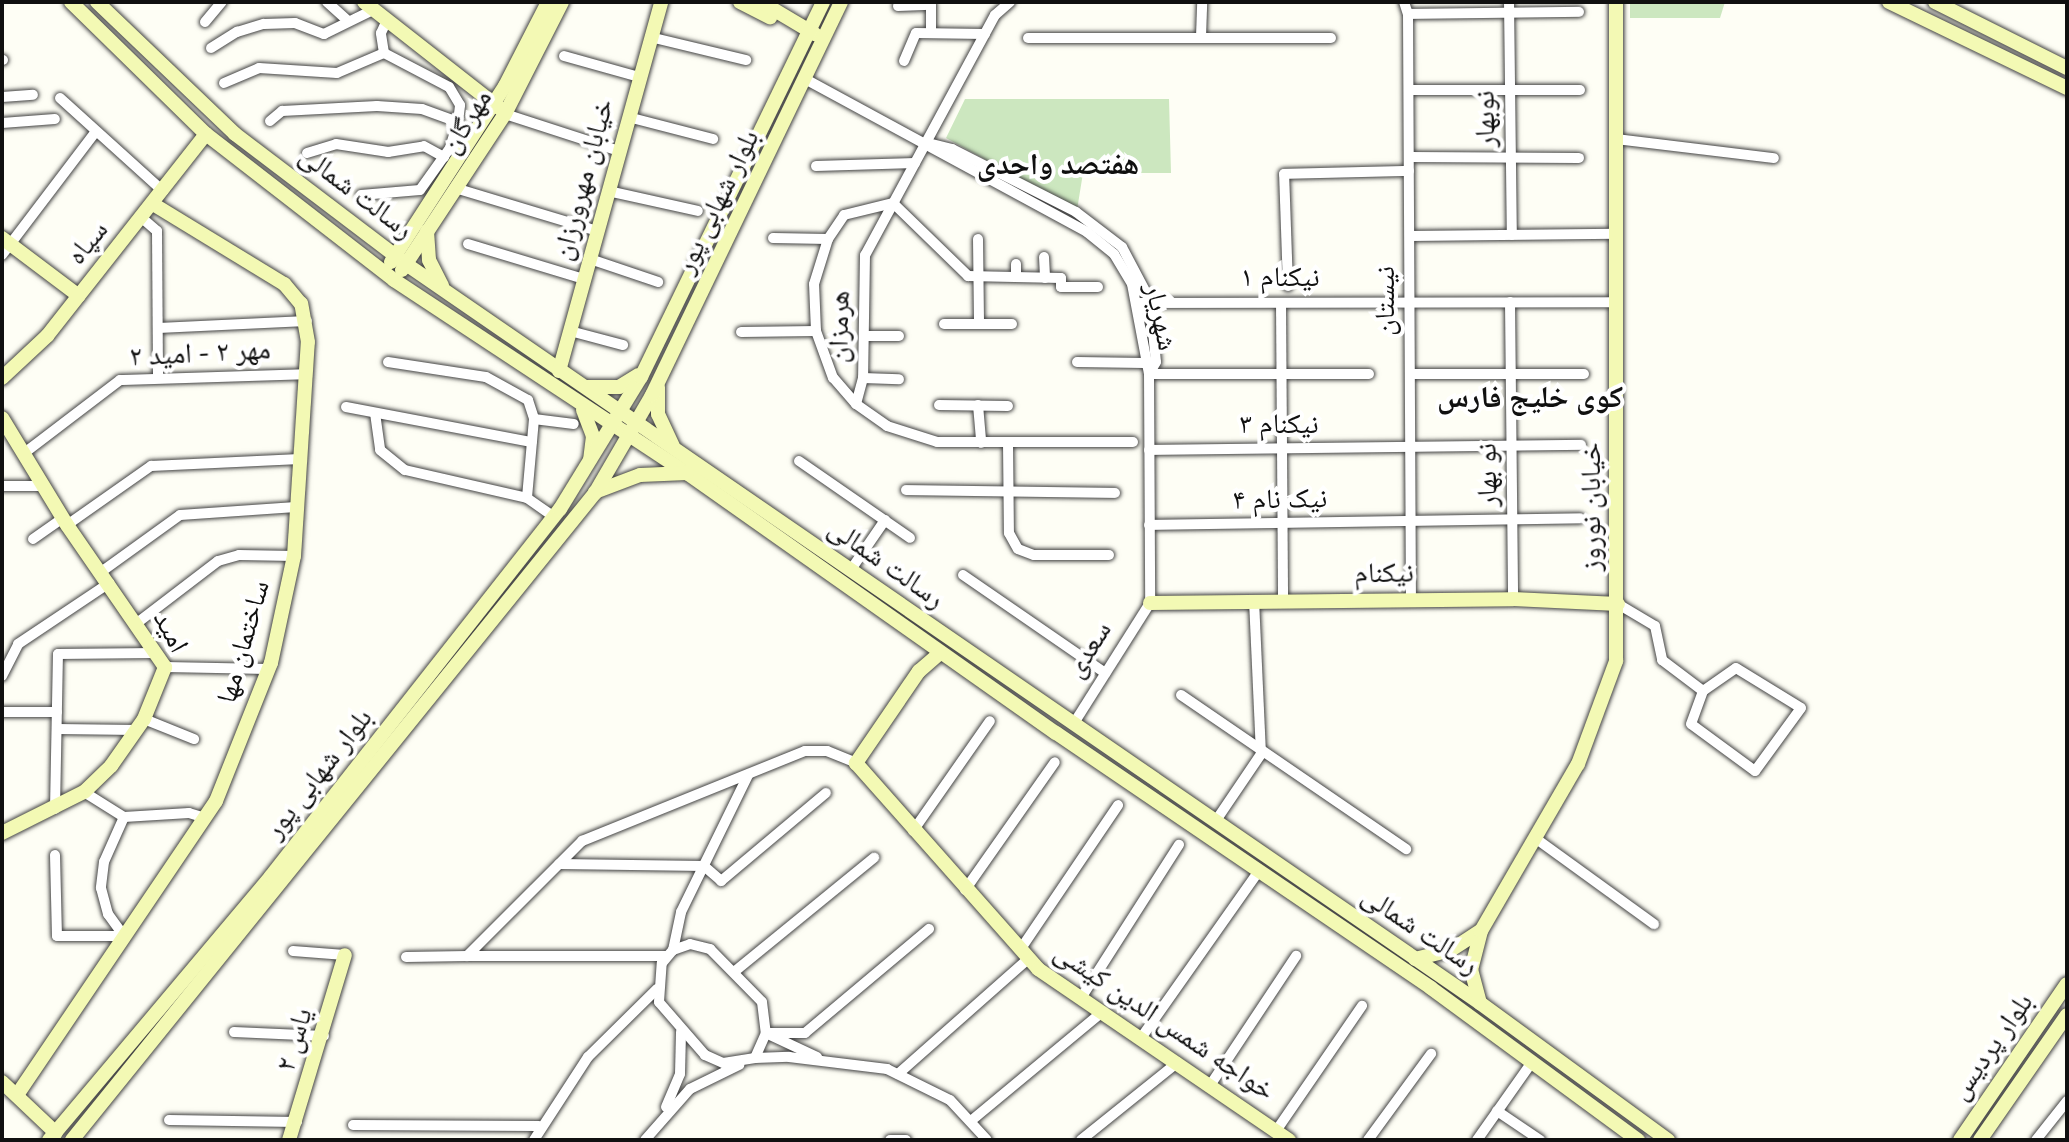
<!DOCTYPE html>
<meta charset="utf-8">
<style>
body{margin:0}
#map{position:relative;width:2069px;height:1142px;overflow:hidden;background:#fefef5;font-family:Spectral,"Noto Naskh Arabic",serif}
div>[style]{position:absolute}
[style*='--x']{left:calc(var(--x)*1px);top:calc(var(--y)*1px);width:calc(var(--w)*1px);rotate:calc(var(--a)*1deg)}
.green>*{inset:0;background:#cce7bf}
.roads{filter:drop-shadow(0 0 2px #434343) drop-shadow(0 0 2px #434343)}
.street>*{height:10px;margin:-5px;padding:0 5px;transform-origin:5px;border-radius:5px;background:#fff}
.secondary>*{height:14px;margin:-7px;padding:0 7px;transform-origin:7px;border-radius:7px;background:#f3f9b4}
span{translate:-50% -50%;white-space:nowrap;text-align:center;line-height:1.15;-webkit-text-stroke:8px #fff;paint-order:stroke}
.street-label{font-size:28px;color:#101010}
.neighbourhood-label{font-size:30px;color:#101010;font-weight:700}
.frame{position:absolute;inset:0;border:4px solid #101010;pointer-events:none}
</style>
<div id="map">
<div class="green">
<div style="clip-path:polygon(1630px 2px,1725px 2px,1720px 18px,1630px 18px)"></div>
<div style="clip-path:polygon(965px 99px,1169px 99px,1171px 173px,1083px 173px,1077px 210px,946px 138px)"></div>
</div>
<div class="roads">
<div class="street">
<div style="--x:327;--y:2;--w:28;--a:42"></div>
<div style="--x:1010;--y:2;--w:20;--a:139"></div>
<div style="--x:995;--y:15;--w:273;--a:118.4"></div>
<div style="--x:865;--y:255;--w:123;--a:90.9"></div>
<div style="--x:863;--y:378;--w:27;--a:105"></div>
<div style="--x:856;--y:404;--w:38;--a:35"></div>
<div style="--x:887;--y:426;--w:52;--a:17.7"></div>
<div style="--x:937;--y:442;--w:196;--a:0"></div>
<div style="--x:1404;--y:2;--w:13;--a:72"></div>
<div style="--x:1408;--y:14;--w:586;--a:89.71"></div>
<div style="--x:1509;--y:2;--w:233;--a:89.3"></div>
<div style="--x:898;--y:6;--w:33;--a:-2"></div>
<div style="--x:931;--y:5;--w:28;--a:90"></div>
<div style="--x:1408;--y:14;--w:171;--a:-0.7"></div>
<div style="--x:205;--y:22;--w:26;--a:-50"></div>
<div style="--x:650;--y:37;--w:99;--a:13.5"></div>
<div style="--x:1201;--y:37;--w:35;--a:-88"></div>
<div style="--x:1028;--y:38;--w:303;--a:0"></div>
<div style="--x:211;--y:48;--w:31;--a:-32"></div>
<div style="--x:237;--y:32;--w:28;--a:-17"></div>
<div style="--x:264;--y:24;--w:31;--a:-2"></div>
<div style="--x:295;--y:23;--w:31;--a:21"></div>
<div style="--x:324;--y:34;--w:55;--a:-26.1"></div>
<div style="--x:564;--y:56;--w:78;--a:15.6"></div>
<div style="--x:2;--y:60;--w:1;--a:0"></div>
<div style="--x:904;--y:61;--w:30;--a:-67"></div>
<div style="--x:916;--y:33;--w:69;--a:0.8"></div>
<div style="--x:807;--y:80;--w:319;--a:28.5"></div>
<div style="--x:1087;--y:232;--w:35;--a:39"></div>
<div style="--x:1114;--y:254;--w:35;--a:59"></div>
<div style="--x:1132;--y:284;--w:92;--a:79.3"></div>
<div style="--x:1149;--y:374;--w:229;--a:89.7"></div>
<div style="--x:1150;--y:603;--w:144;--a:122.3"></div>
<div style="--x:224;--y:83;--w:38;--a:-23"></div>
<div style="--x:259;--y:68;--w:78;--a:3.7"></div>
<div style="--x:337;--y:73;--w:51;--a:-23.1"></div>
<div style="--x:1409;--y:90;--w:171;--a:0"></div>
<div style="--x:2;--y:97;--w:31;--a:-4"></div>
<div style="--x:60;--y:98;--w:139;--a:42.1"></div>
<div style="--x:505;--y:114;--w:120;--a:18"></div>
<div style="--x:628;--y:117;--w:88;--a:14.5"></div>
<div style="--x:270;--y:121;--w:16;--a:-40"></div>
<div style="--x:282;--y:111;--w:95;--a:-3"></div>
<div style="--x:377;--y:106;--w:45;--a:3.8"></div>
<div style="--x:422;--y:109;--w:38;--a:20"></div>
<div style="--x:2;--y:123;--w:53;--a:-4.3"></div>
<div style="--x:1616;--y:139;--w:159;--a:6.9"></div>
<div style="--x:928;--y:143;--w:25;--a:14"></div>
<div style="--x:952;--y:149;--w:139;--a:26.9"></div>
<div style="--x:1076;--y:212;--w:58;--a:37.3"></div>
<div style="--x:1122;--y:247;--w:60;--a:62.2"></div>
<div style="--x:1150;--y:300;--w:62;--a:84.5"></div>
<div style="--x:1156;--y:362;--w:14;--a:120"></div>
<div style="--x:307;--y:153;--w:30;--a:-17"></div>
<div style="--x:336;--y:144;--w:53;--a:8.7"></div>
<div style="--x:388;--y:152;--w:36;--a:-9"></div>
<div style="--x:424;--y:146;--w:23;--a:29"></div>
<div style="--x:1409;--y:157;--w:170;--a:0.3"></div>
<div style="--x:816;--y:166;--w:99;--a:-1.7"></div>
<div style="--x:455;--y:188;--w:148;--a:16.8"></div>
<div style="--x:608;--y:191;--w:92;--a:12.5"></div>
<div style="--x:361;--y:195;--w:59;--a:-4.8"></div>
<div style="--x:420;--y:190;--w:52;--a:-54.5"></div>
<div style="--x:450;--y:148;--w:27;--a:-73"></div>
<div style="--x:458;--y:122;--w:17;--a:-83"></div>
<div style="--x:460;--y:105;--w:21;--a:-121"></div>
<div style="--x:449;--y:87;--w:73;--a:-152.4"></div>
<div style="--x:384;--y:53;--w:20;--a:-99"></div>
<div style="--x:381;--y:33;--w:14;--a:-65"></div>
<div style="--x:142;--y:218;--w:20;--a:41"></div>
<div style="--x:157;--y:231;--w:147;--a:89.6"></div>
<div style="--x:1410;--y:236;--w:206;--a:-0.6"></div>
<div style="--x:773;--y:238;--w:55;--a:1"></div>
<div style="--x:978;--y:239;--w:85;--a:89.3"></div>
<div style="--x:468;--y:244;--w:121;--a:16.8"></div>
<div style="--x:2;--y:255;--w:152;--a:-52.8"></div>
<div style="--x:1044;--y:257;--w:21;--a:87"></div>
<div style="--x:590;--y:259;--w:72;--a:18.7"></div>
<div style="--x:1016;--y:264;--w:13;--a:90"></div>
<div style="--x:1288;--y:286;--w:112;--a:-92"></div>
<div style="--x:1284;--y:174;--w:125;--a:-1.4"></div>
<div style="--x:1510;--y:302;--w:297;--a:89.4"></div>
<div style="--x:1139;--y:303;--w:479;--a:-0.1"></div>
<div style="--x:1281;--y:303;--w:298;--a:89.6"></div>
<div style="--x:944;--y:324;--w:68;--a:0"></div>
<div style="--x:158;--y:328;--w:149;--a:-2.7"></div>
<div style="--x:570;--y:331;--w:55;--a:14.8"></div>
<div style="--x:741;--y:332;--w:75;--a:-0.8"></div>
<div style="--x:864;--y:336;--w:35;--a:0"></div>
<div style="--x:388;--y:362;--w:99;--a:8.7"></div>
<div style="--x:486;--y:377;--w:48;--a:28.7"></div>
<div style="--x:528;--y:400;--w:20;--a:72"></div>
<div style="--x:534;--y:419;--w:79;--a:95.1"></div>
<div style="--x:1077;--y:362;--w:67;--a:0.9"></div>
<div style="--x:1149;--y:374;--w:220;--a:0"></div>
<div style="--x:1410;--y:374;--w:174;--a:0"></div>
<div style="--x:863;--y:378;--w:36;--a:2"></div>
<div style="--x:856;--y:404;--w:35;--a:-131"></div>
<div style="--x:833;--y:378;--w:50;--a:-109.9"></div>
<div style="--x:816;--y:331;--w:47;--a:-92.4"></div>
<div style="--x:814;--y:284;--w:47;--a:-72.7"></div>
<div style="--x:828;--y:239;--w:29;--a:-56"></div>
<div style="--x:844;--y:215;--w:50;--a:-13.8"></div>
<div style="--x:893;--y:203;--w:105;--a:44.2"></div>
<div style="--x:968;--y:276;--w:93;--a:1.2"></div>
<div style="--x:1061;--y:278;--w:9;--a:90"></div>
<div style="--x:1061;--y:287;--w:37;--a:0"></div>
<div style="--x:939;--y:405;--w:69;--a:0.8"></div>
<div style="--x:978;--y:405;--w:38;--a:85"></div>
<div style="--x:346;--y:407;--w:189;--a:10.7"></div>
<div style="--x:375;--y:413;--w:37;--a:82"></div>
<div style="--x:380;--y:450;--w:32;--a:39"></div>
<div style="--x:405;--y:470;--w:125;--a:12.9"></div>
<div style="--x:527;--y:498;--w:33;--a:35"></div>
<div style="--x:534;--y:419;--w:40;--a:7.1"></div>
<div style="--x:1008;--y:443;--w:90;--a:89.4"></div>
<div style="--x:1009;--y:533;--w:18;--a:61"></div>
<div style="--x:1018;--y:549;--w:17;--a:21"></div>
<div style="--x:1034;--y:555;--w:75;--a:0"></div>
<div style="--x:1149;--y:450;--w:432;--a:-0.7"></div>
<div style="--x:23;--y:454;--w:122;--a:-37.3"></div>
<div style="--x:120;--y:380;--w:187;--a:-1.8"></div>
<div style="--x:799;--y:461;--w:135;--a:34.7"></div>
<div style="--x:2;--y:486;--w:41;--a:0"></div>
<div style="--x:906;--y:490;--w:209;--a:0.8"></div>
<div style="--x:67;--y:525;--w:103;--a:-35.1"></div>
<div style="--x:151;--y:466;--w:149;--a:-2.7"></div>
<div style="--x:1149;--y:525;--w:431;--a:-0.9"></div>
<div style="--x:33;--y:539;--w:37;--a:-35"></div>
<div style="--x:850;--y:571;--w:62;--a:-55.5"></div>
<div style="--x:101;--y:572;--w:97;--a:-35.8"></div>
<div style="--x:180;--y:515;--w:116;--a:-3.9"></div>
<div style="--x:963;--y:575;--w:173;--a:34.6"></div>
<div style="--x:1618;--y:604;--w:43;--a:30.7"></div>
<div style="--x:1655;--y:626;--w:35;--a:78"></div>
<div style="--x:1662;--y:660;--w:51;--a:37.1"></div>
<div style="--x:137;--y:623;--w:102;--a:-37.4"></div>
<div style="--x:218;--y:561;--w:22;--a:-16"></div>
<div style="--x:239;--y:555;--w:55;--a:1"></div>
<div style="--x:165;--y:667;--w:103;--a:1.1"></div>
<div style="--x:1736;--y:668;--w:76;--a:31.6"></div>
<div style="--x:1801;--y:708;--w:78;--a:126.1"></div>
<div style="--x:1755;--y:771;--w:79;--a:-143.7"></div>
<div style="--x:1691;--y:724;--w:35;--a:-70"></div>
<div style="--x:1703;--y:691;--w:40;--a:-34.9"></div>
<div style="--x:2;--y:676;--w:36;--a:-63"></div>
<div style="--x:18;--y:644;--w:110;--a:-33.8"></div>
<div style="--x:1181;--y:695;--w:273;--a:34.4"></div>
<div style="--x:2;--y:712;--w:55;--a:0"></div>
<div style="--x:144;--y:719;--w:54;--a:21.8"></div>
<div style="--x:57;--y:729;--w:80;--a:0.7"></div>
<div style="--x:84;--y:792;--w:47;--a:32"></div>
<div style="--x:55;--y:809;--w:155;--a:-88.9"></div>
<div style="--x:58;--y:654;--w:97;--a:-0.6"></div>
<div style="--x:124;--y:817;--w:49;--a:114"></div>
<div style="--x:104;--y:862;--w:26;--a:97"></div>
<div style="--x:101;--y:888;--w:27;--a:75"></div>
<div style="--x:108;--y:914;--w:27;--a:54"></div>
<div style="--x:124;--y:817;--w:65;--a:-3.5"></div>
<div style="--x:189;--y:813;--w:17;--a:17"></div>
<div style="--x:1215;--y:822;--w:82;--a:-55.9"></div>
<div style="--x:1261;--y:754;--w:152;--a:-92.6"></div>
<div style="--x:913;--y:831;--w:134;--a:-55"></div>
<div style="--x:1535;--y:838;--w:147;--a:35.9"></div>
<div style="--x:55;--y:855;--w:81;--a:88.6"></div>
<div style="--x:57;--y:936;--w:67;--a:0"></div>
<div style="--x:559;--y:864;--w:145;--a:0.8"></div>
<div style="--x:704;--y:866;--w:23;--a:41"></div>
<div style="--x:721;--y:881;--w:137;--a:-40"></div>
<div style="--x:965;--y:890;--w:156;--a:-54.9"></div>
<div style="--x:690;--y:944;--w:21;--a:14"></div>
<div style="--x:710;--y:949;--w:74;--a:45.5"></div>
<div style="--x:762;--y:1002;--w:31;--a:83"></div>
<div style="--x:766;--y:1033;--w:27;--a:114"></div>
<div style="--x:755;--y:1058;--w:32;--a:171"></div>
<div style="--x:723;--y:1063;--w:20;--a:-156"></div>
<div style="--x:705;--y:1055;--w:70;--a:-131"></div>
<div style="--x:659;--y:1002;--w:39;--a:-86"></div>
<div style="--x:662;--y:963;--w:17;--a:-50"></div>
<div style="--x:673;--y:950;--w:18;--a:-19"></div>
<div style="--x:673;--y:950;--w:39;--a:-78"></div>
<div style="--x:681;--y:912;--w:153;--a:-63.9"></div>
<div style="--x:1020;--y:950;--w:175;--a:-55.9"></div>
<div style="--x:293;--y:951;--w:52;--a:4.4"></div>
<div style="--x:467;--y:956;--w:199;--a:0"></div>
<div style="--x:406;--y:957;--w:61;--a:-0.9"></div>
<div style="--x:467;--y:956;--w:163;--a:-45"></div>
<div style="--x:582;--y:841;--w:240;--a:-22"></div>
<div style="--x:805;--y:751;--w:22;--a:0"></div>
<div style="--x:827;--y:751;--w:31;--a:22"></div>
<div style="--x:734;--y:972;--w:181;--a:-39.2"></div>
<div style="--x:1081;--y:998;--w:182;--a:-57.4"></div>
<div style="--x:234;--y:1032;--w:90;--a:2.5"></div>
<div style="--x:766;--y:1033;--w:39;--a:0"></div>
<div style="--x:805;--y:1033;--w:162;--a:-40"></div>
<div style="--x:770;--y:1035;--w:52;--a:25.1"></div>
<div style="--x:1141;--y:1038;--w:204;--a:-54.8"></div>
<div style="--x:755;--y:1058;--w:34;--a:-2"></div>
<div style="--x:789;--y:1057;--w:99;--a:7"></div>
<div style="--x:887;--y:1069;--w:70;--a:26.2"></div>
<div style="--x:950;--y:1100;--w:54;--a:47.2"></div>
<div style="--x:898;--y:1074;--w:174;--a:-41.5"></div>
<div style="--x:1211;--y:1084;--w:154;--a:-56.4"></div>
<div style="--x:666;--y:1107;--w:36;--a:-67"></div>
<div style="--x:680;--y:1074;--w:42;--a:-88.6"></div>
<div style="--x:1497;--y:1111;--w:52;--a:34"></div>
<div style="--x:169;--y:1120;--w:128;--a:0.9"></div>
<div style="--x:972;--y:1120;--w:169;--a:-39.7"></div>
<div style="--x:353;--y:1125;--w:186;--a:0.3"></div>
<div style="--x:1276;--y:1131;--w:152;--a:-55.5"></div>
<div style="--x:534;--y:1140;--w:99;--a:-57"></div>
<div style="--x:588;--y:1057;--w:97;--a:-44.6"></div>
<div style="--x:645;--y:1140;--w:68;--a:-48.6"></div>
<div style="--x:690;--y:1089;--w:55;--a:-26.1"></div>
<div style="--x:890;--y:1140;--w:16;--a:0"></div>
<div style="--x:1081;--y:1140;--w:124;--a:-38.8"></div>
<div style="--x:1368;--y:1140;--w:107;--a:-53.8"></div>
<div style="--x:1477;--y:1140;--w:95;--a:-54.8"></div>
<div style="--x:2036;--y:1140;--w:50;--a:-51.5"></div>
</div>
<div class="secondary">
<div style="--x:71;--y:2;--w:189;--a:44.4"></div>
<div style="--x:206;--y:134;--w:238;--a:37.8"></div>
<div style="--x:394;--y:280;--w:351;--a:33.4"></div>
<div style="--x:687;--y:473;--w:451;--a:35.2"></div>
<div style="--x:1056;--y:733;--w:453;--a:34.2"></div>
<div style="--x:1431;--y:988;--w:257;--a:36.3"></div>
<div style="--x:97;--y:2;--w:191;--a:43.7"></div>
<div style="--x:235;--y:134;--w:215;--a:37.2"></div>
<div style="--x:406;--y:264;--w:1304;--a:34.53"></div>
<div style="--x:1480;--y:1003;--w:233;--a:36.1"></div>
<div style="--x:364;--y:2;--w:172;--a:38.1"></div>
<div style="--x:740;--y:2;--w:34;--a:27"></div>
<div style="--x:761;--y:2;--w:63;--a:30.7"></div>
<div style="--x:1889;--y:2;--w:198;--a:25.8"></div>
<div style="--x:1935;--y:2;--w:148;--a:26.6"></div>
<div style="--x:427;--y:231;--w:29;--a:86"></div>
<div style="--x:429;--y:260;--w:29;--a:63"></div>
<div style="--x:2;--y:238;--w:96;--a:37"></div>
<div style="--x:391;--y:262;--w:210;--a:-57.1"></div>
<div style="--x:505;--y:86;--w:94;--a:-62.9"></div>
<div style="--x:402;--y:270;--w:187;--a:-56.6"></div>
<div style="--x:505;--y:114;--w:126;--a:-63"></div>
<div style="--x:559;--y:371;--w:383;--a:-74.5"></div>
<div style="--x:2;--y:378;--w:62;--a:-43"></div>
<div style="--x:47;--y:336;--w:257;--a:-51.8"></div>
<div style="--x:587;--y:387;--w:32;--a:0"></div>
<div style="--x:619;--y:387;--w:22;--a:-32"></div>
<div style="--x:658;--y:387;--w:27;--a:90"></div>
<div style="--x:658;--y:414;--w:35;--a:65"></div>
<div style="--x:583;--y:410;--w:28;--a:69"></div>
<div style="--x:593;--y:436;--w:23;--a:97"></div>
<div style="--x:2;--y:418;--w:125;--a:58.7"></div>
<div style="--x:67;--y:525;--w:173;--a:55.4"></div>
<div style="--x:165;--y:667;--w:56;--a:112"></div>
<div style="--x:144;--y:719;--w:57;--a:125.1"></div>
<div style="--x:111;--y:766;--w:37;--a:136"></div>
<div style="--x:84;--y:792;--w:92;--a:153.4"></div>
<div style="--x:595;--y:492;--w:48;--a:-20.7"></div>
<div style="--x:640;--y:475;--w:47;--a:-2.4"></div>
<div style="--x:1150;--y:603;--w:363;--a:-0.6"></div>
<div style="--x:1513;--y:599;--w:105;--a:2.7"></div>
<div style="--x:940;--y:653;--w:28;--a:139"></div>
<div style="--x:919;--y:671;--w:112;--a:124.4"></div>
<div style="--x:856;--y:763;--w:275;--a:48.5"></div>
<div style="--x:1038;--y:969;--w:304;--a:34.3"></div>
<div style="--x:1415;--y:959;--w:37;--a:-14"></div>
<div style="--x:1451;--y:950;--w:35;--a:-33"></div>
<div style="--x:1480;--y:1003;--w:34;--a:-105"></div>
<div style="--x:1471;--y:970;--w:40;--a:-75.6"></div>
<div style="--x:1481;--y:931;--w:193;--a:-59.9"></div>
<div style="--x:1578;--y:764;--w:110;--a:-69.7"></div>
<div style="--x:1616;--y:661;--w:659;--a:-90"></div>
<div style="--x:2;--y:1082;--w:74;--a:43.4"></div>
<div style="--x:17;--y:1095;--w:355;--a:-55.9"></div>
<div style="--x:216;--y:801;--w:149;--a:-68.3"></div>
<div style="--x:271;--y:663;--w:109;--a:-77.9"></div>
<div style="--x:294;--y:556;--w:214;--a:-86.3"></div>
<div style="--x:308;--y:342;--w:39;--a:-100"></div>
<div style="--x:301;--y:304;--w:26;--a:-130"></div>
<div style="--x:284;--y:284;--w:153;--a:-148.6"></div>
<div style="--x:49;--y:1140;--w:345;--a:-49.9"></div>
<div style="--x:271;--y:876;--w:467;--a:-51.8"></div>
<div style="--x:560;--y:509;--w:155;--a:-58.5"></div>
<div style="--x:641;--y:377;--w:417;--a:-64.1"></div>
<div style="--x:72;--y:1140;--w:832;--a:-51.05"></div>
<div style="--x:595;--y:493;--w:113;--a:-59.8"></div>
<div style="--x:652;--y:395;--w:436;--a:-64.3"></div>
<div style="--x:289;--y:1140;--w:193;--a:-73.2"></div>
<div style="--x:1960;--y:1140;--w:189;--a:-55.6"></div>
<div style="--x:1980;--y:1140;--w:152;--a:-55.2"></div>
</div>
</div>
<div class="street-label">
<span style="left:1486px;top:119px;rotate:-91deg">نوبهار</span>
<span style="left:467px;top:122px;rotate:-58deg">مهرگان</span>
<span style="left:584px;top:180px;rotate:-75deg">خیابان مهرورزان</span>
<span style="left:356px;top:193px;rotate:37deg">رسالت شمالی</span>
<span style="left:718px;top:202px;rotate:-64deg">بلوار شهابی پور</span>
<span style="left:88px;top:243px;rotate:-51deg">سپاه</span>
<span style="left:1280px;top:278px">نیکنام ۱</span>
<span style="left:1386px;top:301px;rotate:-90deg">نیستان</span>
<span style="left:1160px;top:317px;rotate:78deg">شهریار</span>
<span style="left:840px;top:327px;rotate:-89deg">هرمزان</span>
<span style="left:200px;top:354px;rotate:-3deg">مهر ۲ - امید ۲</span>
<span style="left:1279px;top:425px">نیکنام ۳</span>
<span style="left:1488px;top:475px;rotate:-91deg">نو بهار</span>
<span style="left:1280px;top:500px;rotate:-1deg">نیک نام ۴</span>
<span style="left:1592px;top:507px;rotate:-90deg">خیابان نوروز</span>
<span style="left:886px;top:564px;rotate:35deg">رسالت شمالی</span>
<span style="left:1384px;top:574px;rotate:-1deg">نیکنام</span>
<span style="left:170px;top:632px;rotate:62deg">امید</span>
<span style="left:244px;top:642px;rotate:-74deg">ساختمان مها</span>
<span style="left:1089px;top:650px;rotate:-58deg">سعدی</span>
<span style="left:319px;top:774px;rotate:-52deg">بلوار شهابی پور</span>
<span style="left:1420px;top:931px;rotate:34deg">رسالت شمالی</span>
<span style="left:1164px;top:1022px;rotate:34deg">خواجه شمس الدين كيشی</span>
<span style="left:295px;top:1040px;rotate:-73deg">یاس ۲</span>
<span style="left:1992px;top:1047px;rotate:-55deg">بلوار پردیس</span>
</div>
<div class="neighbourhood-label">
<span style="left:1058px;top:165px">هفتصد واحدی</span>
<span style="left:1530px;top:398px">کوی خلیج فارس</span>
</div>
<div class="frame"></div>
</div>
